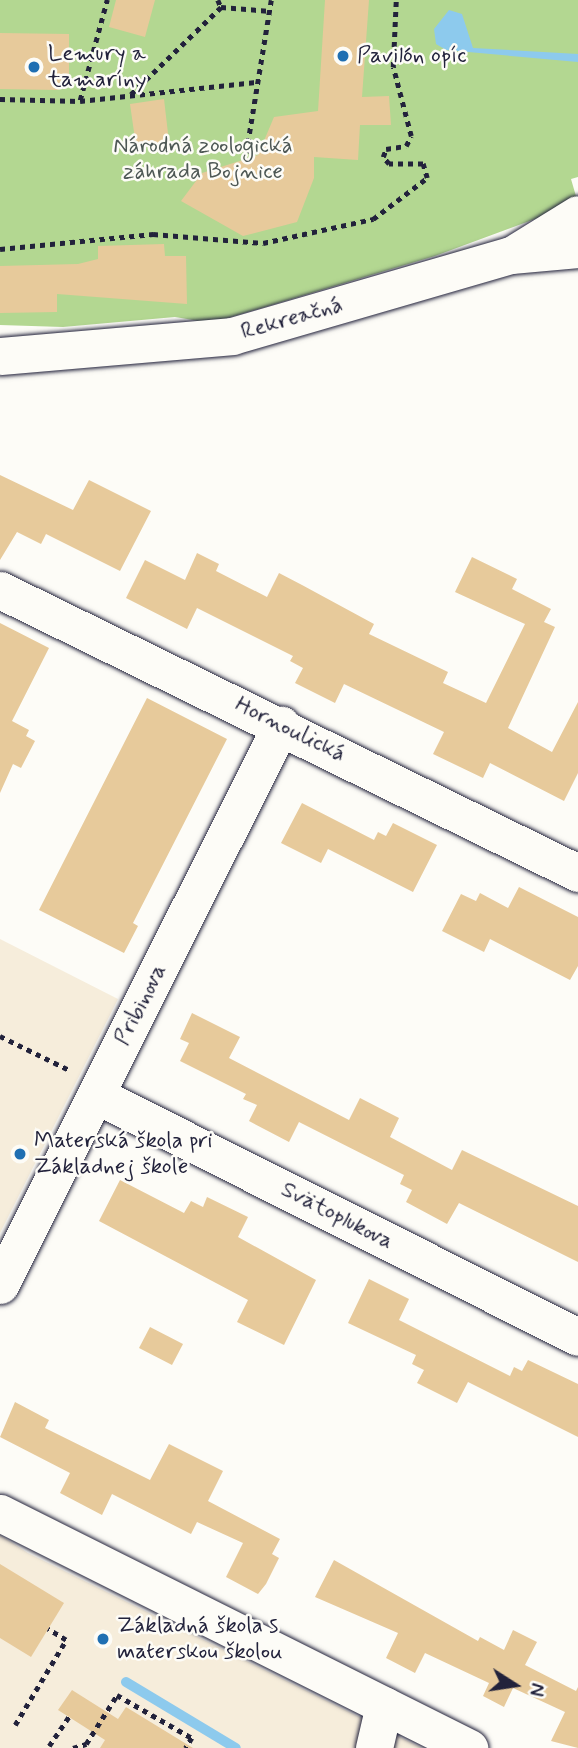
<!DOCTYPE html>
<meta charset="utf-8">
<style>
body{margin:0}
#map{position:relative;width:578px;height:1748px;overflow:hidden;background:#fdfcf7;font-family:Mynerve,sans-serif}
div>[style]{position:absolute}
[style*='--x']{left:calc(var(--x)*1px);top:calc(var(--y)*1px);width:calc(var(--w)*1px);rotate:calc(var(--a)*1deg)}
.built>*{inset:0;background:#f6eddb}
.green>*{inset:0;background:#b3d791}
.water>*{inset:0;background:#8dcaed}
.stream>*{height:10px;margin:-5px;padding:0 5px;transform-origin:5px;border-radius:5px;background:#8dcaed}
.building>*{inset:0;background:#e7ca9b}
.path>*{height:4.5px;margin-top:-2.25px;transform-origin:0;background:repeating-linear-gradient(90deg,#22223b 0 5px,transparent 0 10px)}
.roads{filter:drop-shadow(0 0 2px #22223b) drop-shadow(0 0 2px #22223b)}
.minor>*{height:37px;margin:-18.5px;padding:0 18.5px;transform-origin:18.5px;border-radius:18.5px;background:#fdfcf7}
.dots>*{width:19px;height:19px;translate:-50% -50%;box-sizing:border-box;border:4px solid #fdfcf7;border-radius:50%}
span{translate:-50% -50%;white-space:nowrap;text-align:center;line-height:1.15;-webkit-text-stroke:5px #fdfcf7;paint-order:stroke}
.poi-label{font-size:23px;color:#22223b}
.left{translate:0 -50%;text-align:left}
.park-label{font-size:23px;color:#4e5855}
.street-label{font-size:23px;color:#22223b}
.north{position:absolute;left:480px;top:1650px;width:70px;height:70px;-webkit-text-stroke:5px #fdfcf7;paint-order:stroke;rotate:102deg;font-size:19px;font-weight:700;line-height:28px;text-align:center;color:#22223b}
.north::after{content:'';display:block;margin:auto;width:24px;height:32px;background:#22223b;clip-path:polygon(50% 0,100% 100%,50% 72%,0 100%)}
</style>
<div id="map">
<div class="built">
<div style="clip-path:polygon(0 939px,118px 999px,0 1233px)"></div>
<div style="clip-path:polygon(0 1535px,28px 1553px,422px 1748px,0 1748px)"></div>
</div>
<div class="green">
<div style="clip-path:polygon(0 0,578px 0,578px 177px,571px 179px,578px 203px,435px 256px,211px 323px,175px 317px,63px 327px,0 325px)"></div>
</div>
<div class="water">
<div style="clip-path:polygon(449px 10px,462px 14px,473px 48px,578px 54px,578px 62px,446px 50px,436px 44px,434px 29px)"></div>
</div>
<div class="stream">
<div style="--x:126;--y:1682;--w:128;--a:31"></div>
</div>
<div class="building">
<div style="clip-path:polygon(116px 0,155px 0,145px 37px,109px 27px)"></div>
<div style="clip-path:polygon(325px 0,369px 0,362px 97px,389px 96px,391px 125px,360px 125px,358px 160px,314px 157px,314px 178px,297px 222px,243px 236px,181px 201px,202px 173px,258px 155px,274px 117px,318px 111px)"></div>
<div style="clip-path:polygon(0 33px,69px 34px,69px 80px,58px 90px,0 89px)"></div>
<div style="clip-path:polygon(164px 99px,169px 142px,136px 146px,130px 104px)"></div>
<div style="clip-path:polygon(164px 244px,165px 256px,186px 256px,187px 304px,57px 294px,57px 312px,0 313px,0 266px,78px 264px,98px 259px,98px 246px)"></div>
<div style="clip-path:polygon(0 475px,73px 510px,89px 480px,151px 511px,120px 571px,46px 534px,41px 544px,17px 532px,0 560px)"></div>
<div style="clip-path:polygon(197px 553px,219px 564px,216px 571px,267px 597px,279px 573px,302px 585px,374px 624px,369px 634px,448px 672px,443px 683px,486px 703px,525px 624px,455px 592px,472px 557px,517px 579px,512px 589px,551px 609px,544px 622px,555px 627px,508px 728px,552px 752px,578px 702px,578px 773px,564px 801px,490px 763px,483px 778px,433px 754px,444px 732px,344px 684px,335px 703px,295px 683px,303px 668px,290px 661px,293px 656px,197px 608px,187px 629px,126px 598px,145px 560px,185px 580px)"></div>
<div style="clip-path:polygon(0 623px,49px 648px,12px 721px,29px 730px,26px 736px,35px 741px,21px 768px,13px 764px,0 793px)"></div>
<div style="clip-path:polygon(147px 698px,227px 739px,133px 923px,138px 926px,124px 953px,39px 910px)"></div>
<div style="clip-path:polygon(302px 803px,374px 840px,378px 832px,386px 836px,393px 823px,437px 845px,413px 892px,328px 849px,321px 863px,281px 843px)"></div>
<div style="clip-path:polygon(519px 887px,578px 917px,578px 966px,570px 980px,490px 939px,484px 952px,442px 931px,461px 894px,476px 901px,480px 893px,508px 908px)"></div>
<div style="clip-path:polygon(192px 1013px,240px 1037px,229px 1058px,349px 1120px,360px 1098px,399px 1118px,390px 1137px,452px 1170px,462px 1150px,578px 1206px,578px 1262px,459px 1203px,447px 1224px,406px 1202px,412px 1190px,400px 1184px,404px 1175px,299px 1122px,289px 1142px,249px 1121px,257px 1105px,243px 1099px,246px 1094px,180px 1061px,189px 1043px,180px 1039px)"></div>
<div style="clip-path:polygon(120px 1180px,184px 1213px,191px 1201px,203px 1207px,207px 1197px,248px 1217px,238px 1237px,316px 1280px,284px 1345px,237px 1322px,248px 1300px,99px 1221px)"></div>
<div style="clip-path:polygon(369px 1279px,409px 1299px,399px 1320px,510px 1376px,514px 1367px,522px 1371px,528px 1360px,578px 1384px,578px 1437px,468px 1382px,457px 1403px,417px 1383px,424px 1370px,412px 1364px,416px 1355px,348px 1323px)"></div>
<div style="clip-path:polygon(150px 1327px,183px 1344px,172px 1365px,139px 1348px)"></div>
<div style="clip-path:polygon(15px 1402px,49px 1420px,45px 1428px,150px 1480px,169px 1444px,223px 1471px,208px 1501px,280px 1539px,272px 1554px,279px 1558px,266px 1584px,258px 1594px,226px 1577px,243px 1543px,197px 1522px,191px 1534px,112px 1494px,102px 1515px,60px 1493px,70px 1473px,0 1437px)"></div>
<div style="clip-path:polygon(334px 1560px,478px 1641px,480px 1637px,504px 1650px,513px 1630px,537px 1642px,525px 1665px,576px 1691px,578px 1687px,578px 1748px,551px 1741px,565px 1712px,513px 1688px,504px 1707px,483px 1696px,489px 1683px,425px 1653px,415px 1673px,386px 1658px,398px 1633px,315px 1597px)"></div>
<div style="clip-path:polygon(0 1564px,64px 1603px,31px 1657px,0 1638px)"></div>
<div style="clip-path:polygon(72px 1690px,118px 1719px,126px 1707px,193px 1748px,100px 1748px,105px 1740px,58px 1710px)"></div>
</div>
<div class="path">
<div style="--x:218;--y:0;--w:8;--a:67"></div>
<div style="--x:221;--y:7;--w:50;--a:4.6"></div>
<div style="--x:131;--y:94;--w:125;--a:-44"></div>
<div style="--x:0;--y:99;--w:80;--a:1.4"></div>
<div style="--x:80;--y:101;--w:177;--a:-6.2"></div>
<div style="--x:80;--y:100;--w:104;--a:-74.9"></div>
<div style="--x:246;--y:153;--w:155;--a:-80.7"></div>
<div style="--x:0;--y:249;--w:154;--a:-5.6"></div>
<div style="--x:153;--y:234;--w:110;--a:4.7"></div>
<div style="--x:263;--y:243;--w:113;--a:-12.3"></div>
<div style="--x:373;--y:219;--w:68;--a:-37.2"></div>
<div style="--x:427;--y:178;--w:15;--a:-106"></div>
<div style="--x:423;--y:164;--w:34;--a:180"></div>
<div style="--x:389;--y:164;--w:9;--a:-131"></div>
<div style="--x:383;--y:157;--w:9;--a:-69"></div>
<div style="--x:386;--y:149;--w:20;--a:-9"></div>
<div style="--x:406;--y:146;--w:11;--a:-63"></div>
<div style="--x:411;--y:136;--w:71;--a:-104.6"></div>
<div style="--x:393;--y:67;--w:67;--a:-87.4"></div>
<div style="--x:0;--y:1036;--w:79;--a:26.2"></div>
<div style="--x:15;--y:1725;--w:99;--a:-59"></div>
<div style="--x:66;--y:1640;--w:21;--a:-149"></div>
<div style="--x:49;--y:1746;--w:36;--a:-56"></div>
<div style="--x:73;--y:1748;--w:14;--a:-17"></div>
<div style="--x:86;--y:1744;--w:58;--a:-57.7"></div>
<div style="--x:117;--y:1695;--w:86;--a:29.8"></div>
<div style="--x:192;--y:1738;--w:12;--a:121"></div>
</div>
<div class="roads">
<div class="minor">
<div style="--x:518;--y:251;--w:70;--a:-31.7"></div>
<div style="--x:0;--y:356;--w:233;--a:-4.9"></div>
<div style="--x:232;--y:336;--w:291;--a:-16.2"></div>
<div style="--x:511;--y:255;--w:67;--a:-5.1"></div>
<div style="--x:0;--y:590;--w:644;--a:26.09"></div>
<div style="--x:96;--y:1095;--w:539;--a:26.66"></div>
<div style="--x:0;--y:1285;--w:627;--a:-63.35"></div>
<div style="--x:0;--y:1513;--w:525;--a:26.61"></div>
<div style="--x:374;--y:1748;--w:44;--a:-76.9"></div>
</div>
</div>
<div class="dots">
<div style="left:343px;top:56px;background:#1f6fb2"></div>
<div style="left:34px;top:67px;background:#1f6fb2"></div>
<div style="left:20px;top:1154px;background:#1f6fb2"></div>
<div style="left:103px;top:1639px;background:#1f6fb2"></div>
</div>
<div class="poi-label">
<span class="left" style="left:48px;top:67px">Lemury a<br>tamaríny</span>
<span class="left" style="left:357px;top:56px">Pavilón opíc</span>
<span class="left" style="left:34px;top:1154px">Materská škola pri<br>Základnej škole</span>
<span class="left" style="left:117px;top:1639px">Základná škola s<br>materskou školou</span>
</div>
<div class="park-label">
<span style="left:203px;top:159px">Národná zoologická<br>záhrada Bojnice</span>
</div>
<div class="street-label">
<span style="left:292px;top:319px;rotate:-16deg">Rekreačná</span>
<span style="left:290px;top:730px;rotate:26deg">Hornoulická</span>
<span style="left:141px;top:1005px;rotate:-63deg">Pribinova</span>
<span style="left:337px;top:1216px;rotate:27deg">Svätoplukova</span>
</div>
<div class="north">N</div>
</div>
